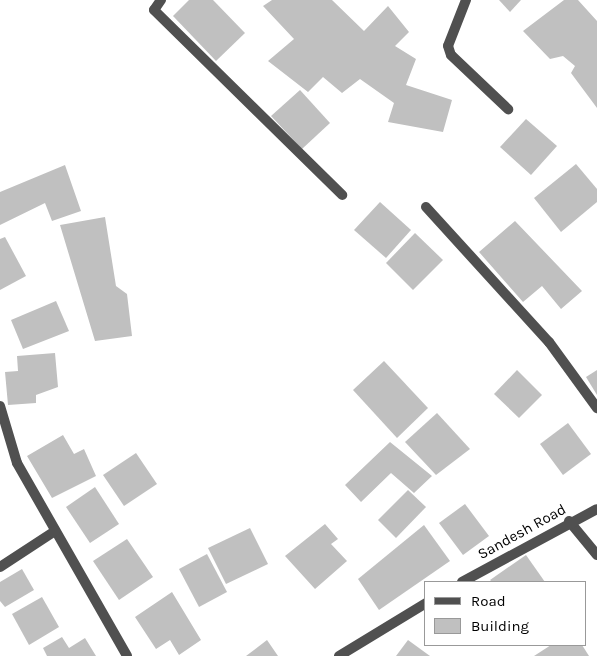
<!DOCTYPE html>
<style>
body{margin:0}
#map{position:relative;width:597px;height:656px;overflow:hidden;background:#fff;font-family:Karla,sans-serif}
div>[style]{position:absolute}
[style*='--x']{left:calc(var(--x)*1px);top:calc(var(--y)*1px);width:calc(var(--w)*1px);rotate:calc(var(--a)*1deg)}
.building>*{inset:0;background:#c0c0c0}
.street>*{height:10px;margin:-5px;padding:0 5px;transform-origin:5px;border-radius:5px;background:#505050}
span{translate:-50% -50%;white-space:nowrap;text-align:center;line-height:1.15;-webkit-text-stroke:4px #fff;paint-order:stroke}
.street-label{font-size:15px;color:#000}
.legend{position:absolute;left:424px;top:581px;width:162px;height:65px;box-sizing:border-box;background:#fff;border:1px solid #999;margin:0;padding:6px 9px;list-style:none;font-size:15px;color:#000}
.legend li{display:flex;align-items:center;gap:10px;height:25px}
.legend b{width:25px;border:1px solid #999}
</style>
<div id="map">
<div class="building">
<div style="clip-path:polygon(189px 0,213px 0,245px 33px,216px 61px,173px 16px)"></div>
<div style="clip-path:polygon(272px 0,332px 0,364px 31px,388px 6px,409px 32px,395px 46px,416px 59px,406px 85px,452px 100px,443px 132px,388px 122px,394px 103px,360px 79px,342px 93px,323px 77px,308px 92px,268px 61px,294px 39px,263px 6px)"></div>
<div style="clip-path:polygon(499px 0,521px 0,510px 12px)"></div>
<div style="clip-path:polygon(564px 0,578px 0,597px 21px,597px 108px,571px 73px,575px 66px,563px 56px,550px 59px,523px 31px)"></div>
<div style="clip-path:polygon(300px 90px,330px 123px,302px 149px,271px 116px)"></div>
<div style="clip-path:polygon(526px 119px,557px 146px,531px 175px,500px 147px)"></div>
<div style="clip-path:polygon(576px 164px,597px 189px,597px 202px,561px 232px,534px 198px)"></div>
<div style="clip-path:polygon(65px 165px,81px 211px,52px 221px,45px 203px,0 225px,0 192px)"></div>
<div style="clip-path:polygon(380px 202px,411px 230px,386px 258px,354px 230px)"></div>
<div style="clip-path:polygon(105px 217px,116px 286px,127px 294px,132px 336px,95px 341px,60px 225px)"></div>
<div style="clip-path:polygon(515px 221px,582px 291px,561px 309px,542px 286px,523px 302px,479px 252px)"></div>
<div style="clip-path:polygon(415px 233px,443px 260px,413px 290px,386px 263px)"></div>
<div style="clip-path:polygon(5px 237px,26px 276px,0 290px,0 239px)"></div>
<div style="clip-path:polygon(56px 301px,69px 331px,23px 349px,11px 320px)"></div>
<div style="clip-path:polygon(55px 353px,58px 387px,36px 395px,36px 403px,8px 405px,5px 372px,18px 371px,17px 356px)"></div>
<div style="clip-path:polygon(384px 361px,428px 408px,397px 438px,353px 390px)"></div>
<div style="clip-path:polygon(517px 370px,542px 395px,519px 418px,494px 394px)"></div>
<div style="clip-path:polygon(597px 370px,597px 395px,586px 377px)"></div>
<div style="clip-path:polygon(437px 413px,470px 449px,436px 475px,405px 442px)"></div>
<div style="clip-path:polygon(568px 423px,591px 454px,563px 475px,540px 444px)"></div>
<div style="clip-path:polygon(63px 435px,74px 454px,84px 449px,96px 476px,52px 498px,27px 456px)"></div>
<div style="clip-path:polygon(390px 442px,432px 476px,414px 493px,391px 473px,361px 502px,345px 485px)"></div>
<div style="clip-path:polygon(136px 453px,157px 484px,124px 506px,103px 475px)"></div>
<div style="clip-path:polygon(95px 487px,119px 524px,90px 543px,66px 507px)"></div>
<div style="clip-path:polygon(408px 490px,426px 507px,396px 538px,378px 520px)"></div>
<div style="clip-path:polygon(465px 504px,489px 536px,463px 555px,439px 523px)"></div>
<div style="clip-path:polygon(325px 524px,338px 539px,331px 544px,347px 561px,315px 589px,285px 556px)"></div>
<div style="clip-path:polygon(424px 525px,450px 561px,379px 610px,358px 579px)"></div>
<div style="clip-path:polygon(250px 528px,268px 564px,226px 584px,208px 548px)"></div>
<div style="clip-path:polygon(127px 539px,153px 577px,119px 600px,93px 561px)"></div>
<div style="clip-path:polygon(207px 554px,227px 592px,199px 607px,179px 569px)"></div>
<div style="clip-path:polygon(526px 555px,545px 582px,492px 582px,490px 580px)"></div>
<div style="clip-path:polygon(22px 569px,34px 590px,5px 607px,0 601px,0 582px)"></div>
<div style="clip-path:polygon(172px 592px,201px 640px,179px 655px,170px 640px,156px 649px,135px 617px)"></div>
<div style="clip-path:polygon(42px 597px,59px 627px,29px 645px,12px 614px)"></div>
<div style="clip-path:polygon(62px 637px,69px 648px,85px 638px,96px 656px,47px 656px,43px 648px)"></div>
<div style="clip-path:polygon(267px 640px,278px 656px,246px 656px)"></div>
<div style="clip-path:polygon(408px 640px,430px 656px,396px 656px)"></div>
<div style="clip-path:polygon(551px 645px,582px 645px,589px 656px,534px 656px)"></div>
</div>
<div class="street">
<div style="--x:161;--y:0;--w:12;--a:125"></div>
<div style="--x:154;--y:10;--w:264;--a:44.5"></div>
<div style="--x:466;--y:0;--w:49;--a:111.4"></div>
<div style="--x:448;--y:46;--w:9;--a:72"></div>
<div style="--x:451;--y:55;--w:79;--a:43.5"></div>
<div style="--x:426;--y:207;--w:183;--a:47.7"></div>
<div style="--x:549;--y:342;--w:82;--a:54"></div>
<div style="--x:0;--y:406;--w:59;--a:73.4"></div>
<div style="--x:17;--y:463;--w:222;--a:60.3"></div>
<div style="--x:569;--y:521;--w:44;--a:50.5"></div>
<div style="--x:0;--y:567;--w:66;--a:-33.2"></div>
<div style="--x:462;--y:582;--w:153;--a:-28.4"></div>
<div style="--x:339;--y:656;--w:102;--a:-31.3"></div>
</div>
<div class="street-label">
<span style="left:522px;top:532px;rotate:-29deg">Sandesh Road</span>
</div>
<ul class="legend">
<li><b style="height:6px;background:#505050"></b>Road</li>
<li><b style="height:14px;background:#c0c0c0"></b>Building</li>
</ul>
</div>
